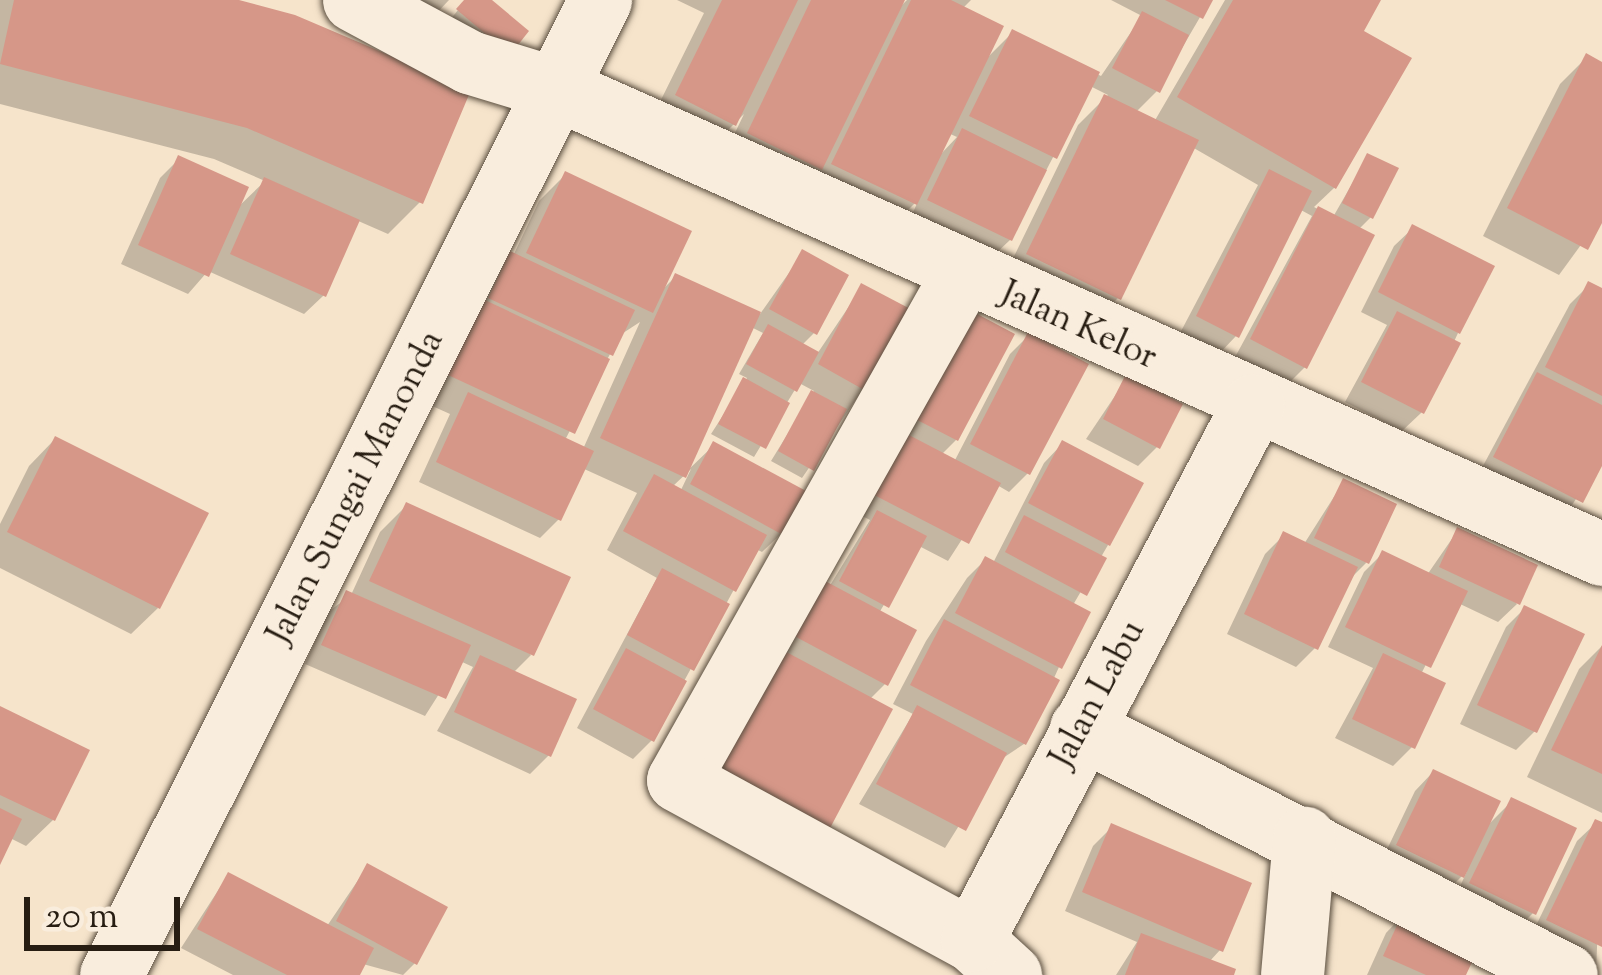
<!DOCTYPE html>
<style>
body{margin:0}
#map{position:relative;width:1602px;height:975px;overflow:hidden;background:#f6e4cb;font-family:"Sorts Mill Goudy",serif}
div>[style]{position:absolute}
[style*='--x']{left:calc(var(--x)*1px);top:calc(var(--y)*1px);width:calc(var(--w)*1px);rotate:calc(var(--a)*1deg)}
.shadow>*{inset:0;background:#0003}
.building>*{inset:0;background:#d69788}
.roads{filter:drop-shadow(0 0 3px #5b4f40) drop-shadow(0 0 3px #5b4f40)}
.minor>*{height:63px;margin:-31.5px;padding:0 31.5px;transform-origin:31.5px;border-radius:31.5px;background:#f9eddd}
span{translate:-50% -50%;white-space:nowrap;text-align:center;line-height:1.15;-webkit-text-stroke:9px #f9eddd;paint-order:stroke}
.street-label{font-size:36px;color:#271d12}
.scale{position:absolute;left:24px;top:897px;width:156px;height:54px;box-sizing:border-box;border:6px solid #271d12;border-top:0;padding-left:15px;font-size:36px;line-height:42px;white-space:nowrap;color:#271d12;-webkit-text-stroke:9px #f9eddd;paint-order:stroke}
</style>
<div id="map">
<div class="shadow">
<div style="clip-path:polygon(0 0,227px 0,420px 202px,388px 234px,356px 220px,323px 296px,304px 314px,208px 271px,188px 294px,121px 264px,160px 178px,179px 159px,236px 209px,265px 181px,214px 159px,0 104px)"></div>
<div style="clip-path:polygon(414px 0,449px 0,434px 16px)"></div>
<div style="clip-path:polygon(466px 0,487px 0,507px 53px,450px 20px)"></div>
<div style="clip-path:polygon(evenodd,677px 0,902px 0,899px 8px,907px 0,971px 0,962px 9px,985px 60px,1013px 32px,1101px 76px,1142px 16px,1111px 0,1210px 0,1157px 91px,1135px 113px,1154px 122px,1225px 0,1374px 0,1360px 32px,1334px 188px,1314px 207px,1333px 217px,1368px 156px,1371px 217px,1358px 230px,1305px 367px,1286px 386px,1234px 359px,1312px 216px,1299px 209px,1236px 336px,1218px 355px,1179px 335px,1258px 185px,1192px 147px,1118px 298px,1092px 324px,1002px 281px,1078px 125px,1108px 95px,1090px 86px,1010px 240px,991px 258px,910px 219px,919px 199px,888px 230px,722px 160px,744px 114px,707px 151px,650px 122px,704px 13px,677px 0,948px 133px,957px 137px,939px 156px,948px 133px)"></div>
<div style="clip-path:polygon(1587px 57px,1602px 65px,1602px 216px,1559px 275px,1483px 236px,1560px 84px)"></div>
<div style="clip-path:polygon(evenodd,565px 175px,661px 291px,675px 277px,760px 314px,803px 253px,814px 333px,801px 346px,817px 354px,862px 287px,914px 315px,802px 478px,771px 461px,814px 391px,799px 383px,754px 457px,711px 434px,747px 378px,739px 374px,763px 333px,751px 327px,685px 473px,714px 445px,781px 534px,762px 552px,756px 549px,652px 740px,633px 759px,577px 728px,657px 578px,607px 550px,637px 493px,582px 468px,559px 519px,540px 538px,419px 482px,450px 414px,410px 396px,492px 274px,513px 256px,539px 201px,565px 175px,640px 322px,583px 449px,565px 440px,620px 335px,640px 322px,565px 175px,691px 469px,680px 492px,672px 487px,691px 469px)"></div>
<div style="clip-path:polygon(1413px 228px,1458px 333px,1421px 413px,1402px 431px,1345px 402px,1387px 325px,1361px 312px,1394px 246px)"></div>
<div style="clip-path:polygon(1589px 285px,1602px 292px,1602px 460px,1562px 520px,1477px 477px,1570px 304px)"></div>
<div style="clip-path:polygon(931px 322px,956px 440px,941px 455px,954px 462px,1010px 354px,1029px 335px,1028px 473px,1009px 492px,997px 485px,948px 561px,919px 546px,879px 613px,885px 684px,869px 700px,751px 677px,829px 587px,870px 520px,835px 502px)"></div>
<div style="clip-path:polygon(1127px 378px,1157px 447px,1138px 466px,1086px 439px)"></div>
<div style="clip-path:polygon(55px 439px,158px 608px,131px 634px,0 568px,0 524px,29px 466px)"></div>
<div style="clip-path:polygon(1062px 444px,1108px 545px,1073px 605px,1059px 667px,1024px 744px,1000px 760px,945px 848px,859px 804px,913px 714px,893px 704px,926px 641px,967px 578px,986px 559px,993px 563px,1044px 463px)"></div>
<div style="clip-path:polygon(1344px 481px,1366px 563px,1348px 581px,1315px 648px,1296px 667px,1227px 634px,1265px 554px,1284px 535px,1304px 544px)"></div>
<div style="clip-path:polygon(407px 505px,531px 655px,513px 673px,549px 755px,530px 774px,437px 731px,473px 667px,460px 661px,425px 716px,305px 664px,328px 612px,351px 595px,380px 532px)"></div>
<div style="clip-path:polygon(1458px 530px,1517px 604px,1498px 622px,1458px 603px,1421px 674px,1412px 747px,1393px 766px,1335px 738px,1373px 668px,1328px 647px,1364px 572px,1383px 553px,1427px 575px)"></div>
<div style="clip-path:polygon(1525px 608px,1535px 731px,1516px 750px,1460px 724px,1506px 627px)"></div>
<div style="clip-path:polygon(1602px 646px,1602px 813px,1527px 777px,1579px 669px)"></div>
<div style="clip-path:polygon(0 710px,53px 820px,26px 846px,10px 838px,0 858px)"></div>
<div style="clip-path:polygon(1433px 772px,1487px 826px,1512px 801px,1533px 913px,1514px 932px,1453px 902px,1467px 871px,1443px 895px,1380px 864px,1415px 791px)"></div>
<div style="clip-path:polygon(1596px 823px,1602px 826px,1596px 972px,1529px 940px,1577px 841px)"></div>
<div style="clip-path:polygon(1112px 827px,1220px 950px,1209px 962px,1230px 975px,1116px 975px,1137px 942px,1065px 911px,1093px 846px)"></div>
<div style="clip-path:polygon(367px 867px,415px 963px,403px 975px,363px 964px,357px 975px,233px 975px,181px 948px,228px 875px,327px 926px)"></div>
<div style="clip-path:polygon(1404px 914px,1463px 975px,1367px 975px,1386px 933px)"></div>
</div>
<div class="building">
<div style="clip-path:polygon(14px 0,239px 0,295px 15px,471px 90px,423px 204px,247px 128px,0 64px)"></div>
<div style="clip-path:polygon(464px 0,492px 0,529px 31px,510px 55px,456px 9px)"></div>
<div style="clip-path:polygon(722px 0,798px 0,736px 126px,675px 95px)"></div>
<div style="clip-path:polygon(811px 0,905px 0,822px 170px,747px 133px)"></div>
<div style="clip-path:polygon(911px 0,951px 0,1004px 26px,917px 205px,831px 164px)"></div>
<div style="clip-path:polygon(1165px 0,1213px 0,1203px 19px)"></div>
<div style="clip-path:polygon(1233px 0,1381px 0,1364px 31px,1412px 58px,1336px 189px,1177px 97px)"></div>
<div style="clip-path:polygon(1142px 11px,1189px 35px,1160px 93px,1112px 68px)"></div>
<div style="clip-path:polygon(1012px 29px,1100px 72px,1057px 159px,969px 116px)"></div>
<div style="clip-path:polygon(1586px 53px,1602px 62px,1602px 223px,1588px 250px,1507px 208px)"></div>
<div style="clip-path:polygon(1104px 94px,1199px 140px,1121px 300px,1026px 254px)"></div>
<div style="clip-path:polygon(962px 128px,1047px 170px,1012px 241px,927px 200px)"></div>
<div style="clip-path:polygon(1367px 153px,1399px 168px,1373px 219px,1342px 203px)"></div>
<div style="clip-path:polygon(178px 155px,249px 187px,209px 277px,138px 245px)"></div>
<div style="clip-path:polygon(1269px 169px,1312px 191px,1239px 338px,1196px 316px)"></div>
<div style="clip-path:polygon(565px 171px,692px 231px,653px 313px,526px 253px)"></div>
<div style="clip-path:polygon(264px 177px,360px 220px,326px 297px,230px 254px)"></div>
<div style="clip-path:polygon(1318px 206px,1375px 235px,1307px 369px,1250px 339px)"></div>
<div style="clip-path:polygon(1412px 224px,1495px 266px,1460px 334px,1378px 292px)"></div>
<div style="clip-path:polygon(802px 249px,849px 275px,817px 335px,769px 309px)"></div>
<div style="clip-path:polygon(510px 251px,635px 310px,613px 356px,488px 298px)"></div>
<div style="clip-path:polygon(675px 273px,761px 312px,686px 478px,600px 438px)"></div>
<div style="clip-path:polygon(1588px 281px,1602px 288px,1602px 396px,1545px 367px)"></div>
<div style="clip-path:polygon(861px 283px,918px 313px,873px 395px,818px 364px)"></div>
<div style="clip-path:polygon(470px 293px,610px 359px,575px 434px,435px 369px)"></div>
<div style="clip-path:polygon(949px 299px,1015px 334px,958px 441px,892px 407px)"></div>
<div style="clip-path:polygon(1397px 311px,1461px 343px,1424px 414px,1361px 382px)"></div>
<div style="clip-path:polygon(768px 324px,819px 352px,797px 392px,746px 364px)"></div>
<div style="clip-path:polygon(1028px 332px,1089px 364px,1030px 475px,970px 444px)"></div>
<div style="clip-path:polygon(1537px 372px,1602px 405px,1602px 466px,1583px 503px,1493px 457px)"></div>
<div style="clip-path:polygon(1126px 374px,1183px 404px,1160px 449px,1103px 419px)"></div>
<div style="clip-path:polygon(743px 377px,790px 403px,766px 449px,718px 424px)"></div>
<div style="clip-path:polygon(811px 390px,847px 409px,814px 471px,778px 451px)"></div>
<div style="clip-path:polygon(468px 392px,594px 451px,561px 521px,436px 462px)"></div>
<div style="clip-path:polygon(884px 422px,1001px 483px,969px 544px,851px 483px)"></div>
<div style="clip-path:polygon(55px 436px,209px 513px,160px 609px,7px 532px)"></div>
<div style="clip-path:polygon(1062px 440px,1144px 483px,1110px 546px,1028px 503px)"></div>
<div style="clip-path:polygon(713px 441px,808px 492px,783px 535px,690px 484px)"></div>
<div style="clip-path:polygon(654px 474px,767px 535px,736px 592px,623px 531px)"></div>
<div style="clip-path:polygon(1343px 478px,1397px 504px,1369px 564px,1314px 538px)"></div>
<div style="clip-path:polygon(406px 502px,571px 577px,534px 656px,369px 581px)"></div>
<div style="clip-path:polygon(877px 510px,927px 536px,889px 608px,839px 581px)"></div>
<div style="clip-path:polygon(1024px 515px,1107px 558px,1087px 596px,1005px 552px)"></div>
<div style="clip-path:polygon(1457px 527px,1538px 565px,1520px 605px,1439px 567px)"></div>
<div style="clip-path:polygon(1283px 531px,1358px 567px,1318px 650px,1244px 614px)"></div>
<div style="clip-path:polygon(1382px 550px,1468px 591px,1431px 668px,1345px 627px)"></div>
<div style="clip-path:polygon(985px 556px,1091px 612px,1062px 669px,955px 613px)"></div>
<div style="clip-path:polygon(662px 568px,730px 604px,694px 671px,627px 635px)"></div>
<div style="clip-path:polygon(812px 574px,917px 630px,888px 686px,783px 630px)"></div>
<div style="clip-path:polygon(346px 590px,471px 645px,446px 699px,321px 645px)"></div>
<div style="clip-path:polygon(1524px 605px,1585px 634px,1537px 733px,1477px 705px)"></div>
<div style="clip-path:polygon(944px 619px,1060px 680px,1026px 745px,910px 685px)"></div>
<div style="clip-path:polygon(1602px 645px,1602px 774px,1551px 750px)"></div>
<div style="clip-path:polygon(777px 647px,893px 709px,828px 832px,712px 770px)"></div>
<div style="clip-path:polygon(626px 648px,687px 681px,654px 742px,593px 709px)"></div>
<div style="clip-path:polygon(1383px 653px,1446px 683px,1415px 749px,1352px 719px)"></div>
<div style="clip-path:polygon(480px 655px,577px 699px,551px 757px,454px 712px)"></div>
<div style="clip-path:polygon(917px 705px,1007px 753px,966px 831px,876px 784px)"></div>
<div style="clip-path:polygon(0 706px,90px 750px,55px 821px,0 795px)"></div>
<div style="clip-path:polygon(1433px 769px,1501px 801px,1464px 878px,1396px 845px)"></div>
<div style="clip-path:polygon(1511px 797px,1577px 828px,1536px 915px,1469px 883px)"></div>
<div style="clip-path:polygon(0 808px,22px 819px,0 865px)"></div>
<div style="clip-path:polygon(1595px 819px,1602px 822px,1602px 947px,1546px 920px)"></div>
<div style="clip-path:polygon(1111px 823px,1252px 883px,1223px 952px,1082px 892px)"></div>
<div style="clip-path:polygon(367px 863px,448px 907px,417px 965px,336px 921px)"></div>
<div style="clip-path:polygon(228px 872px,374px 948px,360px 975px,287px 975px,197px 929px)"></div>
<div style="clip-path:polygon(1404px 910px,1480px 945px,1466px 975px,1426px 975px,1383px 956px)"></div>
<div style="clip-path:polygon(1141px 933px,1236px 969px,1234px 975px,1125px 975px)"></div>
</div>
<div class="roads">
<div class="minor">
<div style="--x:354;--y:0;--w:131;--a:28.3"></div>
<div style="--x:469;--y:62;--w:93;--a:16.9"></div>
<div style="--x:558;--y:89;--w:1143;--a:24.01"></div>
<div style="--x:962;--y:275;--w:579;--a:119.35"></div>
<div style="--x:678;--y:780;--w:335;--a:28.6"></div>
<div style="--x:972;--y:940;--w:52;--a:42.6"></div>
<div style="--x:1081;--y:728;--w:544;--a:26.99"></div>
<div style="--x:972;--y:940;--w:604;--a:-62.29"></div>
<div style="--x:111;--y:975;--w:1091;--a:-63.36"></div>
<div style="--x:1292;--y:975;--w:138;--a:-85"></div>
</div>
</div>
<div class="street-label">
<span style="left:1078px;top:327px;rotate:24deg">Jalan Kelor</span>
<span style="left:357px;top:488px;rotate:-63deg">Jalan Sungai Manonda</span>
<span style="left:1099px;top:695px;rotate:-62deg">Jalan Labu</span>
</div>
<div class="scale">20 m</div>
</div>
